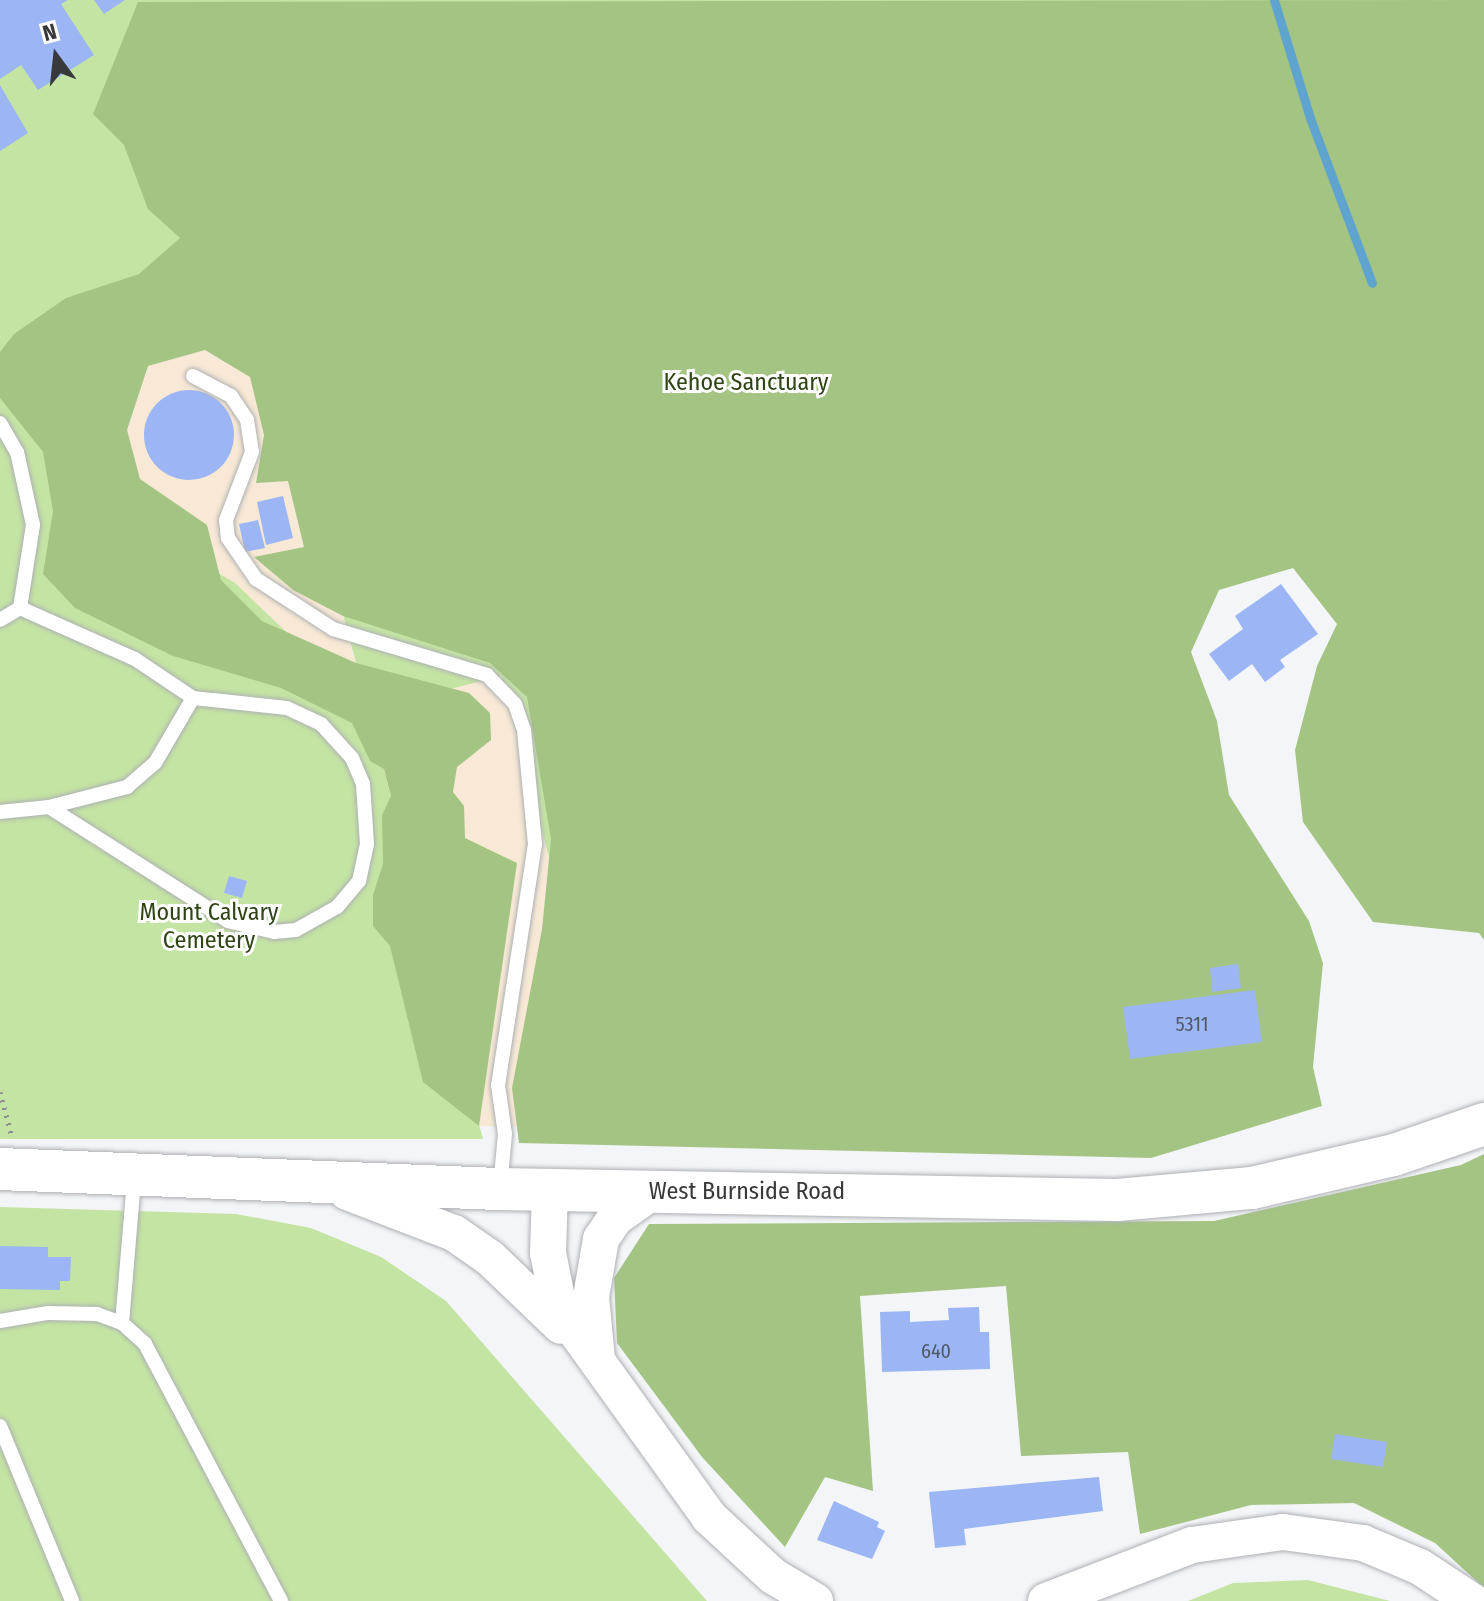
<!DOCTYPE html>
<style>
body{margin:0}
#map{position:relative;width:1484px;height:1601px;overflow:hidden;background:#f3f5f8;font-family:"Fira Sans Condensed",sans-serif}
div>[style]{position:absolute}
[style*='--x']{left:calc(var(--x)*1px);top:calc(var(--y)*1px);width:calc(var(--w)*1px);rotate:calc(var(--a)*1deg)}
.industrial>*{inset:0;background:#f7e9d5}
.green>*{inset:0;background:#c4e4a3}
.forest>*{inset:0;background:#a4c483}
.stream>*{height:9px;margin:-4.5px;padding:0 4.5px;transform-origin:4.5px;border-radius:4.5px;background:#5fa4cf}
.building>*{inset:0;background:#9cb5f4}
.round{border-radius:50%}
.path>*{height:5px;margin-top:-2.5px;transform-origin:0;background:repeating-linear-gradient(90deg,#8d8e90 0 2px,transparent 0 8px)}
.roads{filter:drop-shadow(0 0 2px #aeb0b3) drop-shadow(0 0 2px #aeb0b3)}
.lane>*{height:14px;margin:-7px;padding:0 7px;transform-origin:7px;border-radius:7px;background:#fff}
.secondary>*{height:36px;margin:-18px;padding:0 18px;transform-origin:18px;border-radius:18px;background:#fff}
.primary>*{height:42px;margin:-21px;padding:0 21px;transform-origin:21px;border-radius:21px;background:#fff}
span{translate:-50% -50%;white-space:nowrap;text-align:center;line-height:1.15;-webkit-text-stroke:6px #fff;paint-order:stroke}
.number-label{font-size:20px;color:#515868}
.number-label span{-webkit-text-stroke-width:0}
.park-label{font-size:24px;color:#304516}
.street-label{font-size:24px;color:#38393a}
.north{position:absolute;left:16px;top:16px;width:80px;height:80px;-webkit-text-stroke:6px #fff;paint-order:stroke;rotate:345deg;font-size:22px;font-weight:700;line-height:32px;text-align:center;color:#38393a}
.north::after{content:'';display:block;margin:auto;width:28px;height:36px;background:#38393a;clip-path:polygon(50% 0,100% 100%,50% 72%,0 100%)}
</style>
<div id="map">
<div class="industrial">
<div style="clip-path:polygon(260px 306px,368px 710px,500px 675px,624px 1130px,479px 1126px,368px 710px,143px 528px,96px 350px)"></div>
</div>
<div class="green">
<div style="clip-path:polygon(evenodd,0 0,1432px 0,571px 940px,501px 676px,368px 710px,483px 1139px,0 1139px,0 0,260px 306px,356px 663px,366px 708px,235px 583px,143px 528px,96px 350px,260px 306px)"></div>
<div style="clip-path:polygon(0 1207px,236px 1214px,311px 1228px,381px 1257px,446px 1301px,707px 1601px,0 1601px)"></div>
<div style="clip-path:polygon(1308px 1580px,1390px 1601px,1188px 1601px,1233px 1583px)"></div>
</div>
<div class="forest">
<div style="clip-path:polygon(1484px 0,1484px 940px,1479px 933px,1373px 922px,1303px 822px,1295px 750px,1317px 666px,1337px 624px,1293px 568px,1219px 590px,1191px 652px,1217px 721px,1229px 795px,1309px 921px,1323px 963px,1313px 1067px,1322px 1106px,1151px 1158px,519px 1143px,512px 1088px,542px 929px,551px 839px,527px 697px,490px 663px,343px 616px,293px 590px,254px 557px,304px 547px,288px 481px,256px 483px,264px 435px,250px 377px,205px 350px,148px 366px,127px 430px,140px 479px,207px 525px,221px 580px,262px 621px,356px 663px,469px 693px,490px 713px,491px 740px,457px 767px,453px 792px,464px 806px,465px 838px,517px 863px,479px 1126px,423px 1082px,390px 946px,373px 926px,373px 895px,383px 864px,382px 815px,391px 796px,384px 769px,370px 761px,352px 723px,281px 688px,173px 656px,75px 608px,43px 574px,53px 511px,43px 452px,0 398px,0 352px,14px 334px,66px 298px,139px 274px,180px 238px,148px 209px,124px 145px,93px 114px,138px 2px)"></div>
<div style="clip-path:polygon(1484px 1154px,1484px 1588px,1435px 1543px,1354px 1503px,1251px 1505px,1140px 1534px,1128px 1452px,1021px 1456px,1006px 1286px,860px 1296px,873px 1491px,825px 1477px,785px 1547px,702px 1457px,617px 1343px,614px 1278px,649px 1224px,1214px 1221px,1461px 1165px)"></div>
</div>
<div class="stream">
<div style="--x:1274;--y:0;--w:123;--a:73"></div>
<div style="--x:1310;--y:118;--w:176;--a:69.4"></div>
</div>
<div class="building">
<div style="clip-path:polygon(0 0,68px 0,61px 4px,94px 55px,38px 90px,21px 65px,0 79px)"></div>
<div style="clip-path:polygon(94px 0,125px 0,104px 14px)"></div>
<div style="clip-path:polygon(0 85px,28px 133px,0 151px)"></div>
<div class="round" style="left:144px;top:390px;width:90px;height:90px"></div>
<div style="clip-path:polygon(283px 496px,293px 538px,266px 545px,257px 502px)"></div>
<div style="clip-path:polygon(258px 520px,265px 548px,245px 552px,239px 524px)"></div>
<div style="clip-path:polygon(1281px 584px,1318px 634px,1280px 660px,1285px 667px,1265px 682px,1252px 664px,1229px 681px,1209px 654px,1243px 629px,1235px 616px)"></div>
<div style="clip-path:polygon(229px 876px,247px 881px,242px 898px,224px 893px)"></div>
<div style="clip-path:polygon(1238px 964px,1241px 988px,1212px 992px,1210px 968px)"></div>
<div style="clip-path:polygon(1255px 990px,1262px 1042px,1130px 1059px,1123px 1007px)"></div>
<div style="clip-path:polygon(0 1246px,48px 1247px,48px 1257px,71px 1257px,70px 1281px,60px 1281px,60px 1290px,0 1289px)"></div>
<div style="clip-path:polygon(979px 1307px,980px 1332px,989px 1332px,990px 1369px,882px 1372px,880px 1312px,910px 1311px,910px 1322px,949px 1320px,948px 1308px)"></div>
<div style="clip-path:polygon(1335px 1434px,1387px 1442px,1383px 1467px,1331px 1459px)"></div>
<div style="clip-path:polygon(1099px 1477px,1103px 1511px,964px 1529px,966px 1545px,935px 1548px,929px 1492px)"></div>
<div style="clip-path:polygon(834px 1501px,879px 1522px,877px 1527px,885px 1531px,872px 1559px,817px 1540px)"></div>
</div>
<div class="path">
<div style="--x:0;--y:1092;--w:47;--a:75.1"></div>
</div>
<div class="roads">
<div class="lane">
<div style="--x:193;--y:376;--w:43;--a:27.8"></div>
<div style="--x:231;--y:396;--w:29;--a:56"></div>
<div style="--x:247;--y:420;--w:32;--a:81"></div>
<div style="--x:252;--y:452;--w:73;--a:110.9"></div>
<div style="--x:226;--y:520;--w:18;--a:84"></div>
<div style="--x:228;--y:538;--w:50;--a:55.7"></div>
<div style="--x:256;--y:579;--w:92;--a:33"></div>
<div style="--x:333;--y:629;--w:161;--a:16.6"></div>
<div style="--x:487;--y:675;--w:40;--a:46"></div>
<div style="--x:515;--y:704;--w:28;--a:71"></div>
<div style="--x:524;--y:730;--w:115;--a:84.5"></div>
<div style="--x:535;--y:844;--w:244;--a:98.7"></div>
<div style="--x:498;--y:1085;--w:49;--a:81.9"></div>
<div style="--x:505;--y:1134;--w:53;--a:95.4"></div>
<div style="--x:0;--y:423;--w:34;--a:60"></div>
<div style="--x:17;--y:452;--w:75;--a:77.6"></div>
<div style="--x:33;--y:525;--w:84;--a:98.9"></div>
<div style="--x:20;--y:608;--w:23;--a:149"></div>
<div style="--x:20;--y:608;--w:126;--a:23.9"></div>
<div style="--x:135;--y:659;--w:70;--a:33.9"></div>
<div style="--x:0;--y:812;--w:49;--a:-5.8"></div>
<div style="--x:49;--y:807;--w:81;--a:-14.4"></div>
<div style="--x:127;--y:787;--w:37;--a:-41"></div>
<div style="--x:155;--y:763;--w:75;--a:-59.7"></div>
<div style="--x:193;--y:698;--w:20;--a:6"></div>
<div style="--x:213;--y:700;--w:74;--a:6.2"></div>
<div style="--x:287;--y:708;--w:38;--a:25"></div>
<div style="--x:321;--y:724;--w:46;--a:47.6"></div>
<div style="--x:352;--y:758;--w:28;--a:67"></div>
<div style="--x:363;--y:784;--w:60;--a:86.2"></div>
<div style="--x:367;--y:844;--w:38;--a:102"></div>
<div style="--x:359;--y:881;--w:34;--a:130"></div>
<div style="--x:337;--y:907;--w:47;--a:150.7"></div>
<div style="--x:296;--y:930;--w:22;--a:175"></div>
<div style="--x:274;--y:932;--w:47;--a:-166.6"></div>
<div style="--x:228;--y:921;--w:212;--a:-147.5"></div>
<div style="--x:0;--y:1321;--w:49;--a:-9.5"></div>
<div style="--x:48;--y:1313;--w:49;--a:1.2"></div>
<div style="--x:97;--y:1314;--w:27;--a:20"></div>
<div style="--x:122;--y:1323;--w:31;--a:42"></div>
<div style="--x:145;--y:1344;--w:291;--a:62.1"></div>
<div style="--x:122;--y:1323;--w:144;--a:-85.2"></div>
<div style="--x:0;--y:1426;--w:189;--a:67.6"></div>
</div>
<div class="secondary">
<div style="--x:550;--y:1190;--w:63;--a:91.8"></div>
<div style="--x:548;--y:1253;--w:56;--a:78.7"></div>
<div style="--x:559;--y:1308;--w:257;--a:54.3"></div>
<div style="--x:709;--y:1517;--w:87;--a:42.7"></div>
<div style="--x:773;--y:1576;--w:49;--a:30.8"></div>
<div style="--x:347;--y:1192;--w:115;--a:21"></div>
<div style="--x:454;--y:1233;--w:44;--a:34.8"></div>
<div style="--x:490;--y:1258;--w:98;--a:43.8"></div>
<div style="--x:597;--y:1359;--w:62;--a:-95.5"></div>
<div style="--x:591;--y:1297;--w:59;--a:-80.2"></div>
<div style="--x:601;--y:1239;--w:25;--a:-56"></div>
<div style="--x:615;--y:1218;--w:45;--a:-35.1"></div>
<div style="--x:1046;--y:1601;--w:156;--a:-21"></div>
<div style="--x:1192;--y:1545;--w:92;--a:-8.1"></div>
<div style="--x:1283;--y:1532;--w:81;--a:7.8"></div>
<div style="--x:1363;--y:1543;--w:62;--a:22.8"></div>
<div style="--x:1420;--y:1567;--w:62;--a:33.2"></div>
</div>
<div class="primary">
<div style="--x:0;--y:1169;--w:499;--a:2.3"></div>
<div style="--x:499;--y:1189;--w:618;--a:1.02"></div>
<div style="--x:1117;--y:1200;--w:136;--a:-5.1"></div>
<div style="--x:1252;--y:1188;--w:146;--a:-13.1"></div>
<div style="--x:1394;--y:1155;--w:95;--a:-19"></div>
</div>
</div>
<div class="number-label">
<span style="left:1192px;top:1024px">5311</span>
<span style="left:936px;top:1351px">640</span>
</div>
<div class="park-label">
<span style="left:746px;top:383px">Kehoe Sanctuary</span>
<span style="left:209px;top:927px">Mount Calvary<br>Cemetery</span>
</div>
<div class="street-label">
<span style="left:747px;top:1192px">West Burnside Road</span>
</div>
<div class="north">N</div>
</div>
